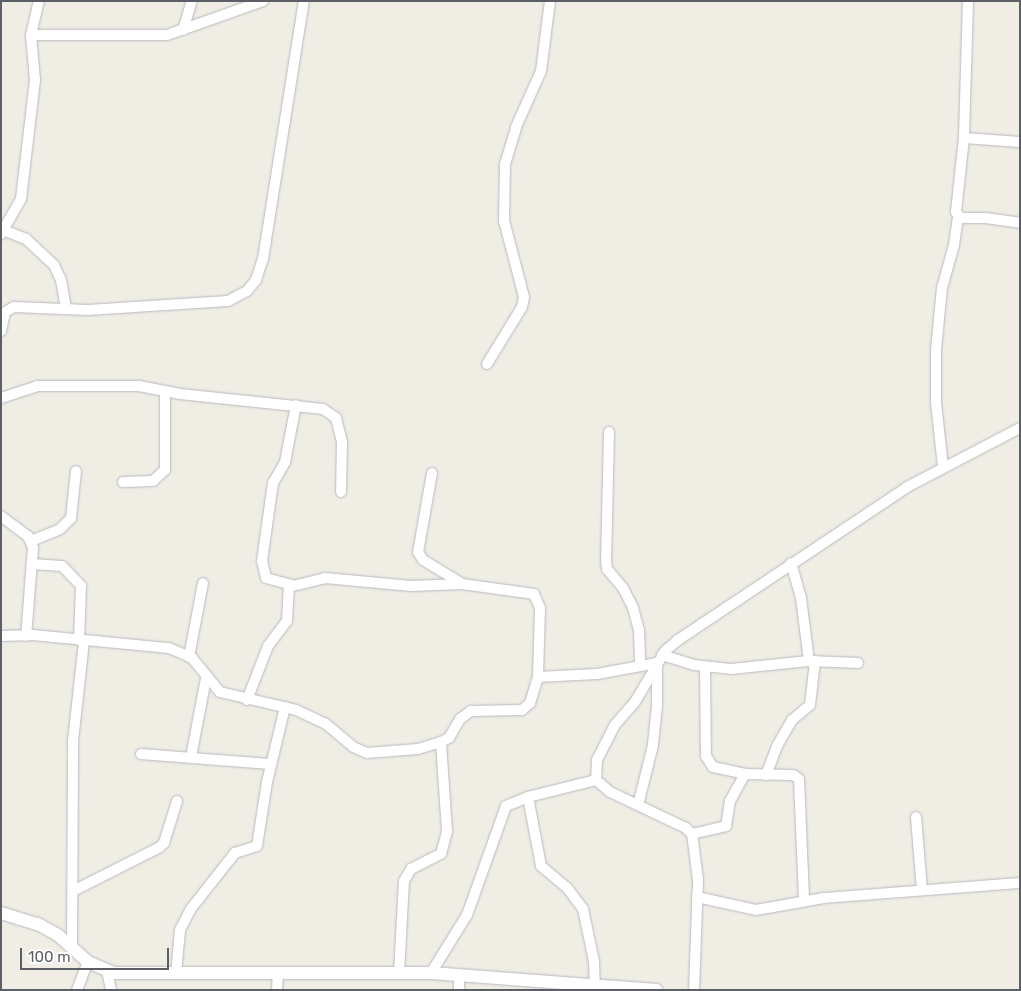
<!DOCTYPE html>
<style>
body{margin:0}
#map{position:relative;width:1021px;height:991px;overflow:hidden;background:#efede4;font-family:Rubik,sans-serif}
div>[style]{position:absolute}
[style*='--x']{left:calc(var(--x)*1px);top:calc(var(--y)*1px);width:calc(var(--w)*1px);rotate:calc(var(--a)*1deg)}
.roads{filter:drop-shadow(0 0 1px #b7babf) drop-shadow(0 0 1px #b7babf)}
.minor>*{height:10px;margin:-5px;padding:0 5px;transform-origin:5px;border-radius:5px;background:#fff}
.tertiary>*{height:12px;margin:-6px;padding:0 6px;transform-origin:6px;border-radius:6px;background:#fff}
span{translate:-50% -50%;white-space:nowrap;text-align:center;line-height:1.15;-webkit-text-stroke:4.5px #fff;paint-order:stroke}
.frame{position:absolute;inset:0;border:2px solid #5c6066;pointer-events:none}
.scale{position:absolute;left:20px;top:948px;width:149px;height:22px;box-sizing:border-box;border:2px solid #5c6066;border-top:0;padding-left:6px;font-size:15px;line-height:18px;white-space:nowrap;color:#5c6066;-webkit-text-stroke:4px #fff;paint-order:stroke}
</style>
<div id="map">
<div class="roads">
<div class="minor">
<div style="--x:968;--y:1;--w:137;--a:91.7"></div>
<div style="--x:964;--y:138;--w:74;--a:96.2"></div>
<div style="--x:956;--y:212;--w:8;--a:50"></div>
<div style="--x:961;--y:218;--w:25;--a:0"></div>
<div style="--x:986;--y:218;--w:34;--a:8"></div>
<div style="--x:183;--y:30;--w:30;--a:-73"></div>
<div style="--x:31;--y:35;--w:136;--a:0"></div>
<div style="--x:167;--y:35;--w:102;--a:-19.5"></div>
<div style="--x:964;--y:138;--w:56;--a:4.1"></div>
<div style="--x:3;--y:230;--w:25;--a:21"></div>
<div style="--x:26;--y:239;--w:38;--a:43"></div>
<div style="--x:54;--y:265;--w:17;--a:65"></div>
<div style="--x:61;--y:280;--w:29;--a:80"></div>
<div style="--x:1;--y:234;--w:40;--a:-60.3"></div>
<div style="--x:21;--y:199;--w:120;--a:-83.3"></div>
<div style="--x:35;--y:80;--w:45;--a:-95.1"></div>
<div style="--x:31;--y:35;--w:35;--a:-77"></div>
<div style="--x:1;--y:331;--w:19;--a:-78"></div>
<div style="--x:5;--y:312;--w:10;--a:-29"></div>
<div style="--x:14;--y:307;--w:74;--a:2.3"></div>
<div style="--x:88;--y:310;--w:140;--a:-3.7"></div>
<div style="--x:228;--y:301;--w:21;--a:-28"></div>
<div style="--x:247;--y:291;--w:14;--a:-51"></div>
<div style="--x:256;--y:280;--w:22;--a:-72"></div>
<div style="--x:263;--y:259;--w:261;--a:-81"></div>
<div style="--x:487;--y:364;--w:67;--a:-58.4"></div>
<div style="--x:522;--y:307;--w:10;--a:-79"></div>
<div style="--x:524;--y:297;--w:79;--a:-104.7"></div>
<div style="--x:504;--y:221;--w:57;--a:-89"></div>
<div style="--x:505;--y:164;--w:39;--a:-73"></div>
<div style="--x:516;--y:127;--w:61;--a:-65.9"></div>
<div style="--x:541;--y:71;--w:71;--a:-82.7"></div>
<div style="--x:1;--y:398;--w:38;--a:-18"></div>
<div style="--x:37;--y:386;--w:102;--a:0"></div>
<div style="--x:139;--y:386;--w:42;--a:11"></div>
<div style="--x:180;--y:394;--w:144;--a:6"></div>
<div style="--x:323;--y:409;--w:16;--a:35"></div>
<div style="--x:336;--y:418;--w:25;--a:76"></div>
<div style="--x:342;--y:442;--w:50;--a:91.1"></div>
<div style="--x:609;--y:432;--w:129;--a:91.3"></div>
<div style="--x:606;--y:561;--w:8;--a:83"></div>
<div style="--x:607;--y:569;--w:25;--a:50"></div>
<div style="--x:623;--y:588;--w:22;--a:63"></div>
<div style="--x:633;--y:608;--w:23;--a:75"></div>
<div style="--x:639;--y:630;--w:35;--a:88"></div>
<div style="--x:943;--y:467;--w:64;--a:-96.2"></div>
<div style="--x:936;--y:403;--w:53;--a:-90"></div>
<div style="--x:936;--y:350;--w:62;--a:-84.5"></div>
<div style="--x:942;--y:288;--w:45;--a:-74.4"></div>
<div style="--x:954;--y:245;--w:29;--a:-82"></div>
<div style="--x:432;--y:473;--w:80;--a:100"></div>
<div style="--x:418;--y:552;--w:9;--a:58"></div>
<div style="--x:423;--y:560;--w:44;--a:31.2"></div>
<div style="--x:123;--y:482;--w:30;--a:-2"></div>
<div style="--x:153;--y:481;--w:16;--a:-43"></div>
<div style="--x:165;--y:470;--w:79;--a:-90"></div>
<div style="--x:1;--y:516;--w:34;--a:37"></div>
<div style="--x:28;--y:536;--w:13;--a:67"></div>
<div style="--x:33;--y:548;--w:88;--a:94.5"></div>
<div style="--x:31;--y:541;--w:31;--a:-22"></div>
<div style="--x:60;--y:529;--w:16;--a:-45"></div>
<div style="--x:71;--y:518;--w:47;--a:-83.9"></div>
<div style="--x:791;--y:563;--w:36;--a:74"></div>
<div style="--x:801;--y:598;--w:64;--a:82.8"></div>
<div style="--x:32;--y:564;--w:30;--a:4"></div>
<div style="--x:62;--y:566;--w:28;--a:46"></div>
<div style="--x:81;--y:586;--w:54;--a:92.1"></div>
<div style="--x:292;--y:585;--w:27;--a:-165"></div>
<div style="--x:266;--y:578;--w:17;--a:-103"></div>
<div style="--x:262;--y:561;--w:79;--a:-82"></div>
<div style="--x:273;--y:483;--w:24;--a:-60"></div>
<div style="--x:285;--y:462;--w:58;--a:-79.1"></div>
<div style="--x:1;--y:636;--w:32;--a:-2"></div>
<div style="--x:33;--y:635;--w:137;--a:5.5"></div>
<div style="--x:169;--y:648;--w:25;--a:23"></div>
<div style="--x:192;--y:658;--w:44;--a:50.5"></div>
<div style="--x:220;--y:692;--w:78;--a:13.3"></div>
<div style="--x:296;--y:710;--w:33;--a:25"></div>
<div style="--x:326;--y:724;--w:35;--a:40"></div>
<div style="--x:353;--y:747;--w:15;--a:23"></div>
<div style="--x:367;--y:753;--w:51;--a:-4.5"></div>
<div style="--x:418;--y:749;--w:24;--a:-17"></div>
<div style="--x:441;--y:742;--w:9;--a:-27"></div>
<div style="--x:449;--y:738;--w:22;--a:-60"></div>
<div style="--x:460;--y:719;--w:14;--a:-36"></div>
<div style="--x:471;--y:711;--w:51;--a:-1.1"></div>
<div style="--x:522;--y:710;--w:11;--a:-41"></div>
<div style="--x:530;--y:703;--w:27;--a:-73"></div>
<div style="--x:538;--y:677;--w:59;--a:-2.9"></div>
<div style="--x:597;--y:674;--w:61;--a:-10.4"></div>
<div style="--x:657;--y:663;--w:43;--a:90"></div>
<div style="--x:657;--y:706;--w:39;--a:96"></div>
<div style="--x:653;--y:745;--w:62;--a:104"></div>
<div style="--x:662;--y:655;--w:34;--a:17"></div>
<div style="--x:694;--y:665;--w:37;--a:6"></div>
<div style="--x:731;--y:669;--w:78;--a:-5.9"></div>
<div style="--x:809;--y:661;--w:49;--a:2.3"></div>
<div style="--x:189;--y:657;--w:75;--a:-79.3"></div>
<div style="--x:705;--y:667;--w:89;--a:89.4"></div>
<div style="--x:706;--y:756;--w:13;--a:58"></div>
<div style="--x:713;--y:767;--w:33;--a:12"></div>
<div style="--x:745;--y:774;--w:48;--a:1.2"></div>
<div style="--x:793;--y:775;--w:7;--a:34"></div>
<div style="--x:799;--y:779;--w:121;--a:87.6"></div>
<div style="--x:247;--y:700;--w:58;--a:-68.7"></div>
<div style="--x:268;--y:646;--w:31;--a:-53"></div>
<div style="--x:287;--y:621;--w:34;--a:-87"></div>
<div style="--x:289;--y:587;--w:37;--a:-14"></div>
<div style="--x:325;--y:578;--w:87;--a:5.3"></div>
<div style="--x:412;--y:586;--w:50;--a:-2.3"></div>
<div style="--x:462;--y:584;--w:73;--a:7.9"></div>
<div style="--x:534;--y:594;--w:15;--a:67"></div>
<div style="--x:540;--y:608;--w:69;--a:91.7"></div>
<div style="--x:141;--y:754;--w:129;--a:4.4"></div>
<div style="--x:191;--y:757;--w:80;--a:-79.2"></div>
<div style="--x:766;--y:775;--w:31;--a:-69"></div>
<div style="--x:777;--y:746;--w:30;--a:-60"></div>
<div style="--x:792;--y:720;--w:23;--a:-40"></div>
<div style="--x:810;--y:705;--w:44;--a:-83.5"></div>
<div style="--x:528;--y:797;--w:70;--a:79.3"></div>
<div style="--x:541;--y:866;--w:35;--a:40"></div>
<div style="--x:568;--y:889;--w:25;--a:53"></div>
<div style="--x:583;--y:909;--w:53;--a:78.1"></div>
<div style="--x:594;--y:961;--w:24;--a:88"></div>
<div style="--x:916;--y:817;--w:73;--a:85.3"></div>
<div style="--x:692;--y:834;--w:35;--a:-13"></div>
<div style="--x:726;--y:826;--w:25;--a:-81"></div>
<div style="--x:730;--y:801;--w:31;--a:-61"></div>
<div style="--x:73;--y:891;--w:97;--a:-26.8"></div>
<div style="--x:160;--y:847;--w:6;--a:-45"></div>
<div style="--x:164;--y:843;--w:44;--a:-72.8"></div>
<div style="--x:697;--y:897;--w:60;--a:12.4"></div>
<div style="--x:756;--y:910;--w:69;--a:-10"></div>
<div style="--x:824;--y:898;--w:197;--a:-4.4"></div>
<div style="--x:72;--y:948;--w:207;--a:-89.7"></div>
<div style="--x:73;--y:741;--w:101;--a:-83.7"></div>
<div style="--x:107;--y:971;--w:19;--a:78"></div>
<div style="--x:399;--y:973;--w:92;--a:-86.9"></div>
<div style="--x:404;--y:881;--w:14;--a:-60"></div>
<div style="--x:411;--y:869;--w:34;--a:-27"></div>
<div style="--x:441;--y:854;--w:24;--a:-75"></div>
<div style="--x:447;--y:831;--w:89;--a:-93.9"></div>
<div style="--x:431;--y:973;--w:68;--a:-58.2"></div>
<div style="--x:467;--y:915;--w:116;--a:-70.3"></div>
<div style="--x:506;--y:806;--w:24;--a:-22"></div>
<div style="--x:528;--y:797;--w:70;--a:-14"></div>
<div style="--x:176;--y:974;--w:44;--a:-84.8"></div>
<div style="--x:180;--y:930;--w:22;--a:-63"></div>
<div style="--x:190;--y:910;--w:73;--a:-51.7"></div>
<div style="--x:235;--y:853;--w:23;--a:-18"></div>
<div style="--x:257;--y:846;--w:65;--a:-81.1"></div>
<div style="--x:267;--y:782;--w:77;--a:-76.5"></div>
<div style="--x:77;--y:990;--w:30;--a:-69"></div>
<div style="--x:277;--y:990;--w:17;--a:-87"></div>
<div style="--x:459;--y:990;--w:15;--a:-90"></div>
<div style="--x:694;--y:990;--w:110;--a:-87.9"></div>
<div style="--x:698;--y:880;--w:46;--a:-97.4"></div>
<div style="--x:692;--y:834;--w:8;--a:-135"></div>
<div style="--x:686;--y:828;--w:84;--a:-154.7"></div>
<div style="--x:610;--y:792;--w:18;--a:-139"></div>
<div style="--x:596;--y:780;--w:20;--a:-87"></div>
<div style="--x:597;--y:760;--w:38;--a:-63"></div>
<div style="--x:614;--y:726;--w:32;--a:-49"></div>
<div style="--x:635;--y:702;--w:59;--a:-59.5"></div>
<div style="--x:665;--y:651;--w:17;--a:-40"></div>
<div style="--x:678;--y:640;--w:275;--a:-33.7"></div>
<div style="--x:907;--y:487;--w:127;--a:-27.6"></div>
</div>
<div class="tertiary">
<div style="--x:1;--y:913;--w:39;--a:17"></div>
<div style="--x:38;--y:924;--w:23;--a:29"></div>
<div style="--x:58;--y:935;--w:40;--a:42"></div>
<div style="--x:88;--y:962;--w:28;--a:23"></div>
<div style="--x:114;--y:973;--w:317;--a:0"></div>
<div style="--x:431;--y:973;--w:226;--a:4.3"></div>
</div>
</div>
<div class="frame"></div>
<div class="scale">100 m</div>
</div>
